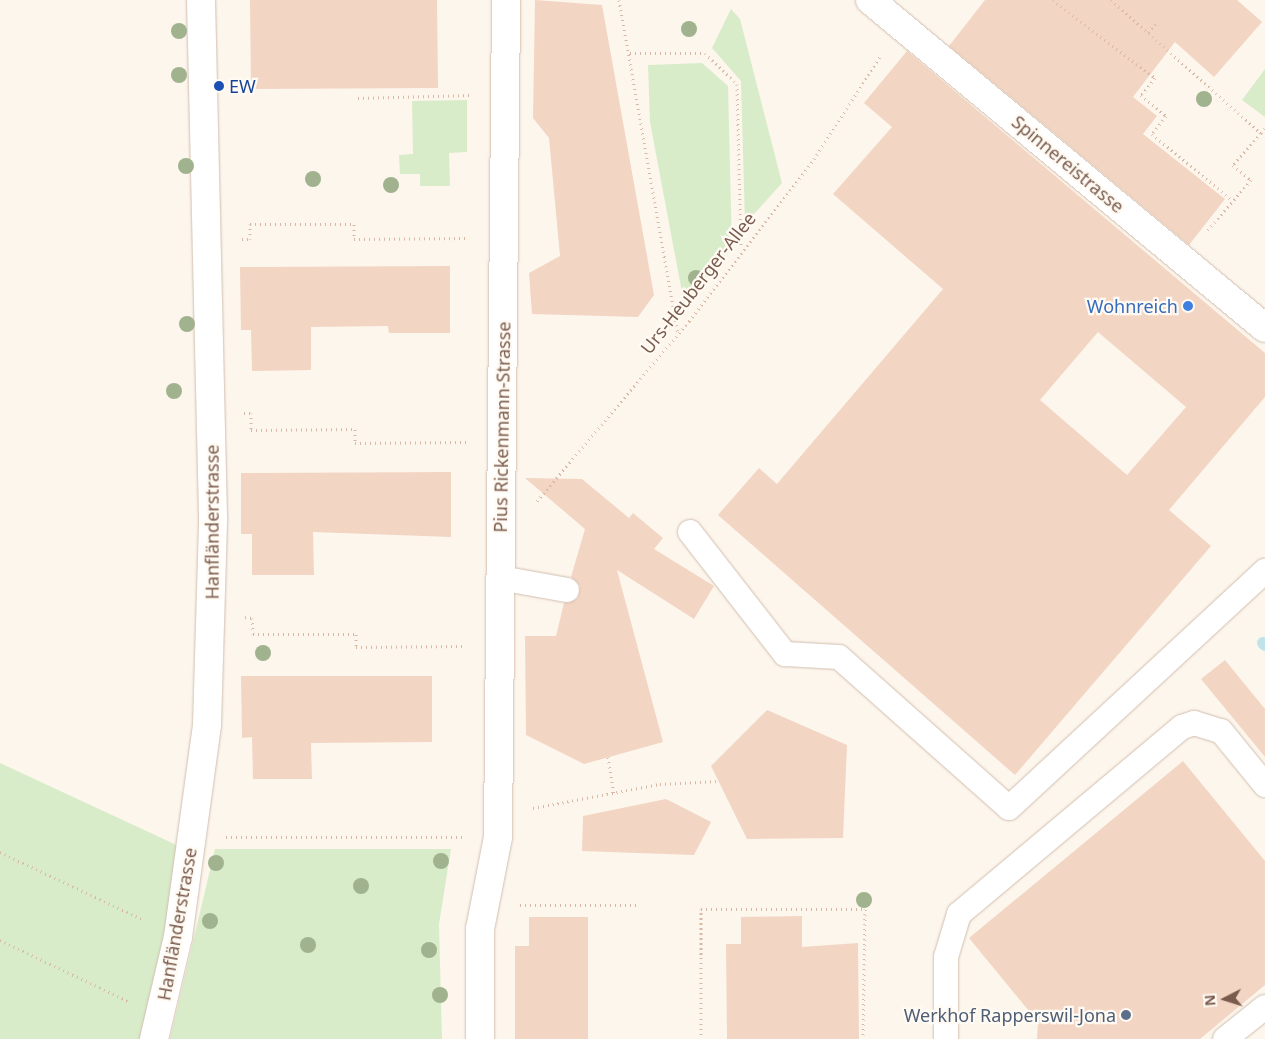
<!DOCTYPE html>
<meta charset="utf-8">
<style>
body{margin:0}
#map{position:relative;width:1265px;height:1039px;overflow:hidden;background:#fdf6ec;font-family:"Noto Sans",sans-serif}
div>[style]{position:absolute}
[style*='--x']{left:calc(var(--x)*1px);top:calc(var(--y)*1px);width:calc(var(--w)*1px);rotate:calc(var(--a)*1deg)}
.green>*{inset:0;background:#d8ecc9}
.stream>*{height:12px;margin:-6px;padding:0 6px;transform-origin:6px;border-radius:6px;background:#bfe3e8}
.building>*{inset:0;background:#f3d5c3}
.path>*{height:3px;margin-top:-1.5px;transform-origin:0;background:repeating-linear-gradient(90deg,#d9b8a5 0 1px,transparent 0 5px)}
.roads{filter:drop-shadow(0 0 1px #d1beb0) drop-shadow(0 0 1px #d1beb0)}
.service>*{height:24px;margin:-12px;padding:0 12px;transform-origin:12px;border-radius:12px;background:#fff}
.minor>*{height:28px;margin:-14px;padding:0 14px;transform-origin:14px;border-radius:14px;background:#fff}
.trees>*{width:16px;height:16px;margin:-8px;border-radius:50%;background:#a0b28e}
.dots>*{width:14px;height:14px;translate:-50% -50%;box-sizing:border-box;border:2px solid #fffaf3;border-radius:50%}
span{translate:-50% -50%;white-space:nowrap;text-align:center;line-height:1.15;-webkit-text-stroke:4.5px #fffaf3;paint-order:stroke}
.transit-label{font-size:18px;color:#164399}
.left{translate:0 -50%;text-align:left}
.street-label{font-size:18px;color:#7a5c4d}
.shop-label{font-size:18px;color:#366cbe}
.right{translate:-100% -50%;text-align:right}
.service-label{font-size:18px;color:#4e5e75}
.north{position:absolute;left:1200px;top:974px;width:50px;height:50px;-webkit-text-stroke:4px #fffaf3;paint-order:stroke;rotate:265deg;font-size:14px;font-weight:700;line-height:20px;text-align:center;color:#7a5c4d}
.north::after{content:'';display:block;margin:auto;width:18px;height:22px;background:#7a5c4d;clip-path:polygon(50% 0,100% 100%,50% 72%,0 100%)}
</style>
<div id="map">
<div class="green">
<div style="clip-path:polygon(731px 9px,740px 19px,782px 183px,745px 224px,741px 81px,712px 48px)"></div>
<div style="clip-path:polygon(702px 63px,728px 86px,732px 248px,684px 303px,650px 122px,648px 65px)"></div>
<div style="clip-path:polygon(1265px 69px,1265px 117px,1242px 100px)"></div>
<div style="clip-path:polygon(467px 100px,467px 152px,449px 153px,450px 186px,420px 186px,420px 174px,400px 174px,399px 155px,413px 154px,412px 101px)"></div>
<div style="clip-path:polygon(0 763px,183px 848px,145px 1039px,0 1039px)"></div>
<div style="clip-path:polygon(215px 849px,451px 849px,439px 924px,442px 1039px,170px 1039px)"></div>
</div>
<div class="stream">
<div style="--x:1263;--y:643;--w:3;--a:45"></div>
</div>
<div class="building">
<div style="clip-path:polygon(250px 0,437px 0,438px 88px,251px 89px)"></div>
<div style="clip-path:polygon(535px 0,602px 5px,654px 295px,638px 317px,532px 314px,529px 273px,560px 256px,549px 138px,533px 118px)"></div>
<div style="clip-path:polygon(985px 0,1237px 0,1262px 22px,1214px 77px,1175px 42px,1133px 97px,1157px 116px,1143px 134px,1225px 199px,1189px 245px,949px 46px)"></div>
<div style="clip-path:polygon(evenodd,907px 51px,1265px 353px,1265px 397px,1169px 510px,1211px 546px,1015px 775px,718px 515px,759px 468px,777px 484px,943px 289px,833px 194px,892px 127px,864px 103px,907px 51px,1098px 332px,1186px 407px,1127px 475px,1040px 400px,1098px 332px)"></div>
<div style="clip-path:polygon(450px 266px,450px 333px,389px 333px,388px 326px,311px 327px,311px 370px,252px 371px,251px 330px,241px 330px,240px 267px)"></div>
<div style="clip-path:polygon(451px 472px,451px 537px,313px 532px,314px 575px,252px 575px,252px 534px,241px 534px,241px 473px)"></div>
<div style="clip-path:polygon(525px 478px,582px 479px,629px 518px,633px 513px,663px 538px,654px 549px,714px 586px,694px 619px,617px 570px,663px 742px,584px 764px,526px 735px,525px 636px,556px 636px,564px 603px,578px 598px,580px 586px,571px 577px,585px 529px)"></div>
<div style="clip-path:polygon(1225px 660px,1265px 709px,1265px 757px,1201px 679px)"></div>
<div style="clip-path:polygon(241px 676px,432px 676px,432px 742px,311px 743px,312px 779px,253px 779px,252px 737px,242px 738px)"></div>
<div style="clip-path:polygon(767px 710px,847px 745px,843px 838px,747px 839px,711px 766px)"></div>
<div style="clip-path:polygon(1183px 761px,1265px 861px,1265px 985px,1200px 1039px,1037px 1039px,1038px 1022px,969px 938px)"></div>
<div style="clip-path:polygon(666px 799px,711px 822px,694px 855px,582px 851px,583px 816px)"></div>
<div style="clip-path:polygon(802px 916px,802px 947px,858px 943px,859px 1039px,727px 1039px,726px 944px,741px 944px,741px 917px)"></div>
<div style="clip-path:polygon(529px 917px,588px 917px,588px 1039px,515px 1039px,515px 946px,529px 946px)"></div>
</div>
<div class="path">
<div style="--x:619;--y:0;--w:338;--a:80"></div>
<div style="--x:1053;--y:0;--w:128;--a:37.4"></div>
<div style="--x:1155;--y:78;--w:22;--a:129"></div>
<div style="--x:1141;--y:95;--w:33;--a:40"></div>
<div style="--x:1166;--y:116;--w:23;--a:128"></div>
<div style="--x:1152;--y:134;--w:105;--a:39.6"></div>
<div style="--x:1111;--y:0;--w:200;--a:41.6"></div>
<div style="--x:1261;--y:133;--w:43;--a:131.2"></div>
<div style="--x:1233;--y:165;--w:23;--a:40"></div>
<div style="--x:1251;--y:180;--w:69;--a:130.9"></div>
<div style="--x:1148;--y:32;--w:11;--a:-49"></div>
<div style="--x:630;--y:53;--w:75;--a:0"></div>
<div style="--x:705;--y:53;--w:45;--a:44.1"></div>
<div style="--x:737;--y:84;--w:164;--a:88.6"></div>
<div style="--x:358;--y:98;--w:112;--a:-1.5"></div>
<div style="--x:1261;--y:133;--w:6;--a:-51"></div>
<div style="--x:242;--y:239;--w:8;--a:0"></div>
<div style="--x:250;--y:239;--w:15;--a:-90"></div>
<div style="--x:250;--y:224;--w:104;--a:0"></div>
<div style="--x:354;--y:224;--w:15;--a:90"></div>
<div style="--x:354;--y:239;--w:114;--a:-0.5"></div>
<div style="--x:244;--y:413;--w:7;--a:0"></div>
<div style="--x:251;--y:413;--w:17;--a:90"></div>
<div style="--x:251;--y:430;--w:104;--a:-0.6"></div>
<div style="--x:355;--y:429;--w:14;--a:90"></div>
<div style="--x:355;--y:443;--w:111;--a:-0.5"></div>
<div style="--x:537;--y:501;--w:236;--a:-49.8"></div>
<div style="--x:689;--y:321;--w:205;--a:-52.3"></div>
<div style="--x:814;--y:159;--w:124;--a:-57.2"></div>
<div style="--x:245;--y:617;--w:7;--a:8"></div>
<div style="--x:252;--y:618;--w:16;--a:86"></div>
<div style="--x:253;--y:634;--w:103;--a:0"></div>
<div style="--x:356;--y:634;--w:13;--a:90"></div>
<div style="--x:356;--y:647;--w:110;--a:-0.5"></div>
<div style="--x:608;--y:757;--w:37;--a:81"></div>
<div style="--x:533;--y:808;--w:129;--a:-10.7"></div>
<div style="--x:660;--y:784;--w:58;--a:-3"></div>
<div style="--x:226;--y:837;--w:236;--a:0"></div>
<div style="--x:0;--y:852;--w:159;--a:25.3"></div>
<div style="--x:520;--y:905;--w:116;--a:0"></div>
<div style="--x:0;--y:940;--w:142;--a:25.5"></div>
<div style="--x:701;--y:1039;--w:130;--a:-90"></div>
<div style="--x:701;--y:909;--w:164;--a:0"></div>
<div style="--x:865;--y:909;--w:130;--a:90.9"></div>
</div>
<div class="roads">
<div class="service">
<div style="--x:690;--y:532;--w:155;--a:52.1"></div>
<div style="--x:785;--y:654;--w:54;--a:3.2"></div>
<div style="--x:839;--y:657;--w:227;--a:41.6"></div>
<div style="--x:1009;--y:808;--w:349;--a:-42.8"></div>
<div style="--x:500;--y:578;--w:68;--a:10.2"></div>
<div style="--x:946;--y:1039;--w:82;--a:-90"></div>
<div style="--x:946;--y:957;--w:45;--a:-73.2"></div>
<div style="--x:959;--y:914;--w:291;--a:-40"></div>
<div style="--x:1182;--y:727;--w:13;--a:-18"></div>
<div style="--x:1194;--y:723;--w:28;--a:17"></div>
<div style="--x:1221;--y:731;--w:70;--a:50.8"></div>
<div style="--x:1225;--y:1039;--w:51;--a:-38.7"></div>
</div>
<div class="minor">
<div style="--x:870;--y:0;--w:513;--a:39.71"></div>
<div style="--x:154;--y:1039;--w:105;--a:-76.8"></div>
<div style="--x:178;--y:937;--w:214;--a:-82.2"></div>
<div style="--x:207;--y:725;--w:208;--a:-88.3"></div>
<div style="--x:213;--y:517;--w:517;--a:-91.33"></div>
<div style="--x:480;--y:1039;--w:110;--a:-90"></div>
<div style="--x:480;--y:929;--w:94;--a:-78.9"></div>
<div style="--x:498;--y:837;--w:837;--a:-89.45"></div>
</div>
</div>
<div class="trees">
<div style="left:689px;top:29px"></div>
<div style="left:179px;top:31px"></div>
<div style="left:179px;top:75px"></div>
<div style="left:1204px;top:99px"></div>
<div style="left:186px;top:166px"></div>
<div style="left:313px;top:179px"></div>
<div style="left:391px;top:185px"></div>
<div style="left:696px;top:278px"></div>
<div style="left:187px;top:324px"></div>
<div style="left:174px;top:391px"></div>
<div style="left:263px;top:653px"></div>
<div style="left:441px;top:861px"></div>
<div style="left:216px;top:863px"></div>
<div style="left:361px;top:886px"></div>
<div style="left:864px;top:900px"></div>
<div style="left:210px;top:921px"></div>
<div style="left:308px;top:945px"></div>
<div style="left:429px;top:950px"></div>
<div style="left:440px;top:995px"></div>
</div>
<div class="dots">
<div style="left:219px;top:86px;background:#1a4fb4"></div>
<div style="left:1188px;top:306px;background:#3f7fe0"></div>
<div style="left:1126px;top:1015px;background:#5c6f8a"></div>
</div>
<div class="transit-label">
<span class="left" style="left:229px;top:86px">EW</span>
</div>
<div class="street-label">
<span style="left:1068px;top:164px;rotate:40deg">Spinnereistrasse</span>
<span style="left:698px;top:283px;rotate:-52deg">Urs-Heuberger-Allee</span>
<span style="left:502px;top:427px;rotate:-89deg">Pius Rickenmann-Strasse</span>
<span style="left:212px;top:522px;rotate:-90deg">Hanfländerstrasse</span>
<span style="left:177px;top:924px;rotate:-80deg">Hanfländerstrasse</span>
</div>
<div class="shop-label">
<span class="right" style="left:1178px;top:306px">Wohnreich</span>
</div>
<div class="service-label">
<span class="right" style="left:1116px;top:1015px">Werkhof Rapperswil-Jona</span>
</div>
<div class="north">N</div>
</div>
